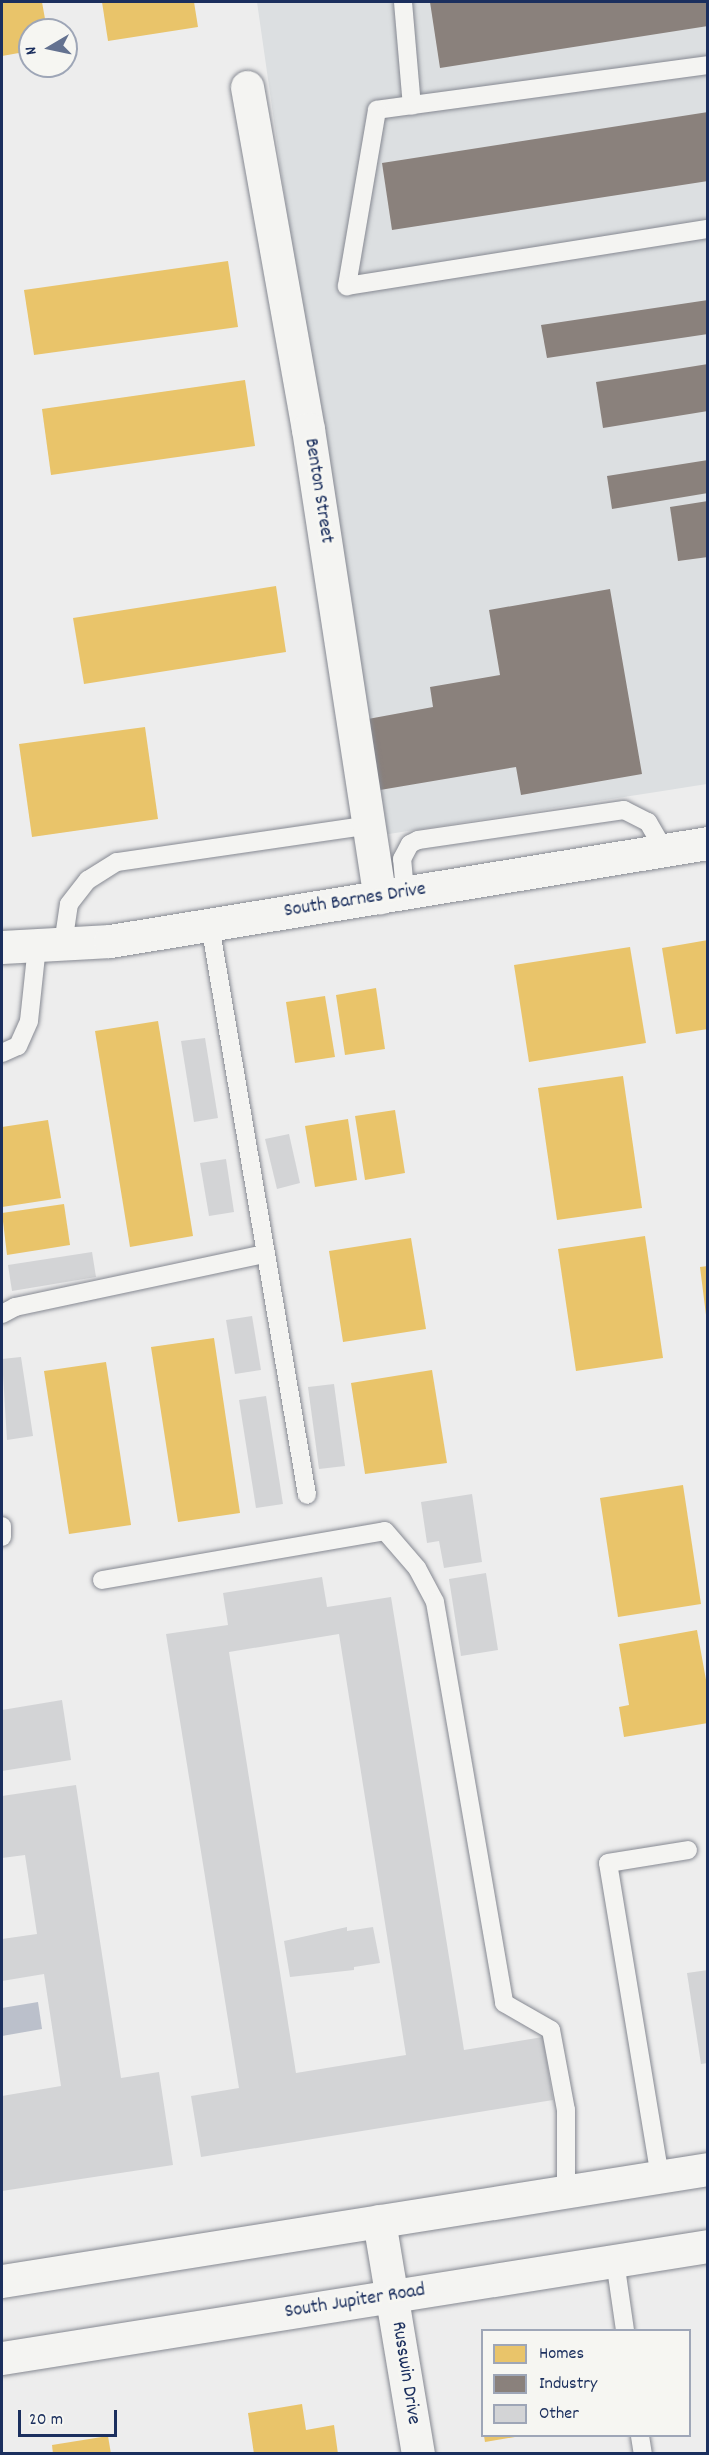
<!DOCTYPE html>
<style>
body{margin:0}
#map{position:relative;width:709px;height:2455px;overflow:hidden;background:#ededed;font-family:Dekko,sans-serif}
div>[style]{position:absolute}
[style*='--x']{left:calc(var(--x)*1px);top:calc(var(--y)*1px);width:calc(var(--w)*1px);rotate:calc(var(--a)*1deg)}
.built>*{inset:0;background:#dcdfe1}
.water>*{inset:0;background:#bbc0cb}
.homes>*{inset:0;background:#e9c46a}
.industry>*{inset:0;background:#8a817c}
.building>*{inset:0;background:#d3d4d6}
.roads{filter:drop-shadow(0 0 2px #868992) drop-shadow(0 0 2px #868992)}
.service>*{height:18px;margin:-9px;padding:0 9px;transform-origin:9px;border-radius:9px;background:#f4f4f2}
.minor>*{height:33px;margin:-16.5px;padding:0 16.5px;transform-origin:16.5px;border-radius:16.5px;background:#f4f4f2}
.tertiary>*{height:33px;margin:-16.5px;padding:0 16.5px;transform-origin:16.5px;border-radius:16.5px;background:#f4f4f2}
.primary>*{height:33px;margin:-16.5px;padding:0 16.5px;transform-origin:16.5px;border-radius:16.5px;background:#f4f4f2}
span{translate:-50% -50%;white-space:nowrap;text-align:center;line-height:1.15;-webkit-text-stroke:6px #f6f6f2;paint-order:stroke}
.street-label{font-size:20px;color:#1b2f5e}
.frame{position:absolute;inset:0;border:3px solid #1b2f5e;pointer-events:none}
.legend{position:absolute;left:481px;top:2329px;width:210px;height:108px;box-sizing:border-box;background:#f6f6f2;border:2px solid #9ea6b7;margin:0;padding:8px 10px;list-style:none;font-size:18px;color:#1b2f5e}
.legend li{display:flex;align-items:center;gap:12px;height:30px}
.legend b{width:30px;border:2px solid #9ea6b7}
.north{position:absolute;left:18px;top:18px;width:60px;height:60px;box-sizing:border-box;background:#f6f6f2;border:2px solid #9ea6b7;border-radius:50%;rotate:261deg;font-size:16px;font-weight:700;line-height:24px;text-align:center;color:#1b2f5e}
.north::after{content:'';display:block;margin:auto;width:21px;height:27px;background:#647290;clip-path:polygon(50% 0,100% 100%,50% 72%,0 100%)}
.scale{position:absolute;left:18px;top:2410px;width:99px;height:27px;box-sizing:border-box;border:3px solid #1b2f5e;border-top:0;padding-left:8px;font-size:18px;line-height:21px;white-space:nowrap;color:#1b2f5e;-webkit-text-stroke:4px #f6f6f2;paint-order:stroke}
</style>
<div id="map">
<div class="built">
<div style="clip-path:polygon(257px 2px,707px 2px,707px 784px,376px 836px)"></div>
</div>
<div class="water">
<div style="clip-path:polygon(38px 2002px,42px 2029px,2px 2036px,2px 2008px)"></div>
</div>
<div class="homes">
<div style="clip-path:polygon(2px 2px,42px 2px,47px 30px,30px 30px,30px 51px,2px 56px)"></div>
<div style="clip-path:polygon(102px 2px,194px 2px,198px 27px,108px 41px)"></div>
<div style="clip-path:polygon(228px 261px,238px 327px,34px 355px,24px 290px)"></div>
<div style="clip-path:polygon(245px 380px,255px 446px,51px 475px,42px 409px)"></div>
<div style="clip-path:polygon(276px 586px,286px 652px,84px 684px,73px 618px)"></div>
<div style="clip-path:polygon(145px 727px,158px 819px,32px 837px,19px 744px)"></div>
<div style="clip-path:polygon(708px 940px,708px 1029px,676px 1034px,662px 948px)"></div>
<div style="clip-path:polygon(630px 947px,646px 1043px,529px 1062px,514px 965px)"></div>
<div style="clip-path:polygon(376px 988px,385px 1049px,345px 1055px,336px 995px)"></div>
<div style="clip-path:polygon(325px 996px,335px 1057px,295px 1063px,286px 1002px)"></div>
<div style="clip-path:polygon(158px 1021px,193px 1236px,130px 1247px,95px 1031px)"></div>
<div style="clip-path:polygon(623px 1076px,642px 1208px,557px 1220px,538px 1088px)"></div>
<div style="clip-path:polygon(395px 1110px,405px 1173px,365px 1180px,355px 1116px)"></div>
<div style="clip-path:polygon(348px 1119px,357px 1180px,315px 1187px,305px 1126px)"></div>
<div style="clip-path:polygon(48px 1120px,61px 1198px,2px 1207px,2px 1127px)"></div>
<div style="clip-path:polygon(64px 1204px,70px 1245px,7px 1255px,2px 1213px)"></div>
<div style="clip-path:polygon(645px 1236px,663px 1358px,576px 1371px,558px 1249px)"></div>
<div style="clip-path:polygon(411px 1238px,426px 1329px,343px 1342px,329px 1251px)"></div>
<div style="clip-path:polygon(708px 1266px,708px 1314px,706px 1315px,700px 1267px)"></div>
<div style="clip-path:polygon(214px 1338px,240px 1513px,178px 1522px,151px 1347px)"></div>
<div style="clip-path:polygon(106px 1362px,131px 1525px,69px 1534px,44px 1371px)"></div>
<div style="clip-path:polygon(432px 1370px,447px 1463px,365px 1474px,351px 1383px)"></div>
<div style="clip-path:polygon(683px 1485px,701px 1604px,618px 1617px,600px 1498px)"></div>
<div style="clip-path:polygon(697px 1630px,708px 1691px,708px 1723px,624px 1737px,619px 1707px,629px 1705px,619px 1644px)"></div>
<div style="clip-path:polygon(302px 2404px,306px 2430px,334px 2425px,338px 2454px,254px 2454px,248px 2413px)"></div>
<div style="clip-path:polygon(108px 2436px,111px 2454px,53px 2454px,52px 2445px)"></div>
<div style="clip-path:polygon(484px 2436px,515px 2436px,515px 2437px,485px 2442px)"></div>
</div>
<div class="industry">
<div style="clip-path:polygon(430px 2px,708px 2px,708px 26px,440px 68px)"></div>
<div style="clip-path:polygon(708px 112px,708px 181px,392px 230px,382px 163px)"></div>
<div style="clip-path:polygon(708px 300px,708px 334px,547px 358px,541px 325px)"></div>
<div style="clip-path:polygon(708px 364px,708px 411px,603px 428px,596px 382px)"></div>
<div style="clip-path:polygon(708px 460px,708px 493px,612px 509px,607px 476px)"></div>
<div style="clip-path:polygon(708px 501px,708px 557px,678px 561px,670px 507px)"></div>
<div style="clip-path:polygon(610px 589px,642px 774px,521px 795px,516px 767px,380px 790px,368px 719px,433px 707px,430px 687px,500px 675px,489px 610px)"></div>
</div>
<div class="building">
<div style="clip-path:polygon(205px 1038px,218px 1118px,194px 1122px,181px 1041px)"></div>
<div style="clip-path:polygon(289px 1134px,300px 1183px,277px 1189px,265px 1139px)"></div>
<div style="clip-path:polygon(226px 1159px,234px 1212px,209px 1216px,200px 1163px)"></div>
<div style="clip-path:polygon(92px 1252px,96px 1277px,12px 1291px,8px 1265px)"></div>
<div style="clip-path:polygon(252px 1316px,261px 1370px,235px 1374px,226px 1320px)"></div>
<div style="clip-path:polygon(21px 1357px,33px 1436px,7px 1440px,2px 1359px)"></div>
<div style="clip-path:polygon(334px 1384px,345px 1466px,319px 1469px,308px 1387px)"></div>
<div style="clip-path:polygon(266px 1396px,283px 1504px,256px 1508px,239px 1400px)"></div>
<div style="clip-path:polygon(472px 1494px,482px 1562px,444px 1568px,439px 1541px,427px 1543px,421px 1502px)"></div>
<div style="clip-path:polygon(486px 1573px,498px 1650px,461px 1656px,449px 1579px)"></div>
<div style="clip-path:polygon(evenodd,322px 1577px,327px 1607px,391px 1597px,464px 2050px,543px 2037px,553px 2100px,201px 2157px,191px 2096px,239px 2088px,166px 1634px,228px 1625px,223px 1593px,322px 1577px,339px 1634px,406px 2055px,296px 2073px,229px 1652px,339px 1634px)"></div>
<div style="clip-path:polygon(62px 1700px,71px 1760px,2px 1771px,2px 1710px)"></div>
<div style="clip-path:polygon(76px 1785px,121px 2078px,159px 2072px,173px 2165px,2px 2191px,2px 2096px,61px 2086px,44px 1974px,2px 1981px,2px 1939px,37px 1934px,25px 1855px,2px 1858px,2px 1796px)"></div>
<div style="clip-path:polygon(347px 1927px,347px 1931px,373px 1927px,380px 1963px,354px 1967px,354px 1970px,290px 1977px,284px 1941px)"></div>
<div style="clip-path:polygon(708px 1970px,708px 2063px,701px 2064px,687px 1973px)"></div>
</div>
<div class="roads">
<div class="service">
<div style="--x:403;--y:2;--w:104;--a:85.1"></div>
<div style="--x:708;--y:65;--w:334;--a:172.3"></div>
<div style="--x:377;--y:110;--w:179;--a:99.7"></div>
<div style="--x:347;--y:286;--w:365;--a:-9"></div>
<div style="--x:405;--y:892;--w:33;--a:-95"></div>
<div style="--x:402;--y:859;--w:17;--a:-62"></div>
<div style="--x:410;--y:844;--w:9;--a:-27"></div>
<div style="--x:418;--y:840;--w:208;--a:-8.3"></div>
<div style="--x:624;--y:810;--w:27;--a:27"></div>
<div style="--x:648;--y:822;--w:32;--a:60"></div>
<div style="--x:210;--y:925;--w:578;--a:80.34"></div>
<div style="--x:63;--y:944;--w:40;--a:-81.5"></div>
<div style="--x:69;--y:904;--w:31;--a:-52"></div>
<div style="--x:88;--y:880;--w:34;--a:-32"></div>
<div style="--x:117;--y:862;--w:256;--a:-8.3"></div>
<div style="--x:2;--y:1053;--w:17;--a:-24"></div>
<div style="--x:18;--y:1046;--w:27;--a:-66"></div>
<div style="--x:29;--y:1021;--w:75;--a:-83.9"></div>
<div style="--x:2;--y:1314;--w:15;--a:-28"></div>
<div style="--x:15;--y:1307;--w:256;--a:-12"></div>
<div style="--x:2;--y:1526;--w:11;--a:90"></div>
<div style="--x:102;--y:1580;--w:287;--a:-9.8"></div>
<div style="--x:385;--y:1531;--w:49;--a:49.1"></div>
<div style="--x:417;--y:1568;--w:38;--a:62"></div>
<div style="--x:435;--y:1602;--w:407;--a:80.2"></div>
<div style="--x:504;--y:2003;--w:54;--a:29.9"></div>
<div style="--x:551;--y:2030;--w:81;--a:79.4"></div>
<div style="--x:566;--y:2110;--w:82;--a:90"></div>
<div style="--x:660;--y:2177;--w:318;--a:-99.4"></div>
<div style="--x:608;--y:1863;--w:81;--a:-9.2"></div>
<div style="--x:615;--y:2261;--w:70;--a:81.8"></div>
<div style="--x:640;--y:2436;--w:18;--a:81"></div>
</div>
<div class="minor">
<div style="--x:247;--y:87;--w:347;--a:79.9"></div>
<div style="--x:308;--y:429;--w:474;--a:81.3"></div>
<div style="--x:379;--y:2221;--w:236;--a:80.5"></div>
</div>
<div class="tertiary">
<div style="--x:2;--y:947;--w:108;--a:-3.2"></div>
<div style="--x:110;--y:941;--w:606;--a:-9.31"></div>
</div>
<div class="primary">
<div style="--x:2;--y:2281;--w:715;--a:-9.01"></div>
<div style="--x:2;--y:2358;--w:715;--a:-9.01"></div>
</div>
</div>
<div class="street-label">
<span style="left:318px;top:491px;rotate:81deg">Benton Street</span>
<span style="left:355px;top:901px;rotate:-9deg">South Barnes Drive</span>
<span style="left:355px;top:2302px;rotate:-9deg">South Jupiter Road</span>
<span style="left:405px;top:2373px;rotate:81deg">Russwin Drive</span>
</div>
<div class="frame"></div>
<ul class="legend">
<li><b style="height:16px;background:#e9c46a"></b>Homes</li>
<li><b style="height:16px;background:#8a817c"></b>Industry</li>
<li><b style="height:16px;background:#d3d4d6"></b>Other</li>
</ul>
<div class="north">N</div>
<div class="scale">20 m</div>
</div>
